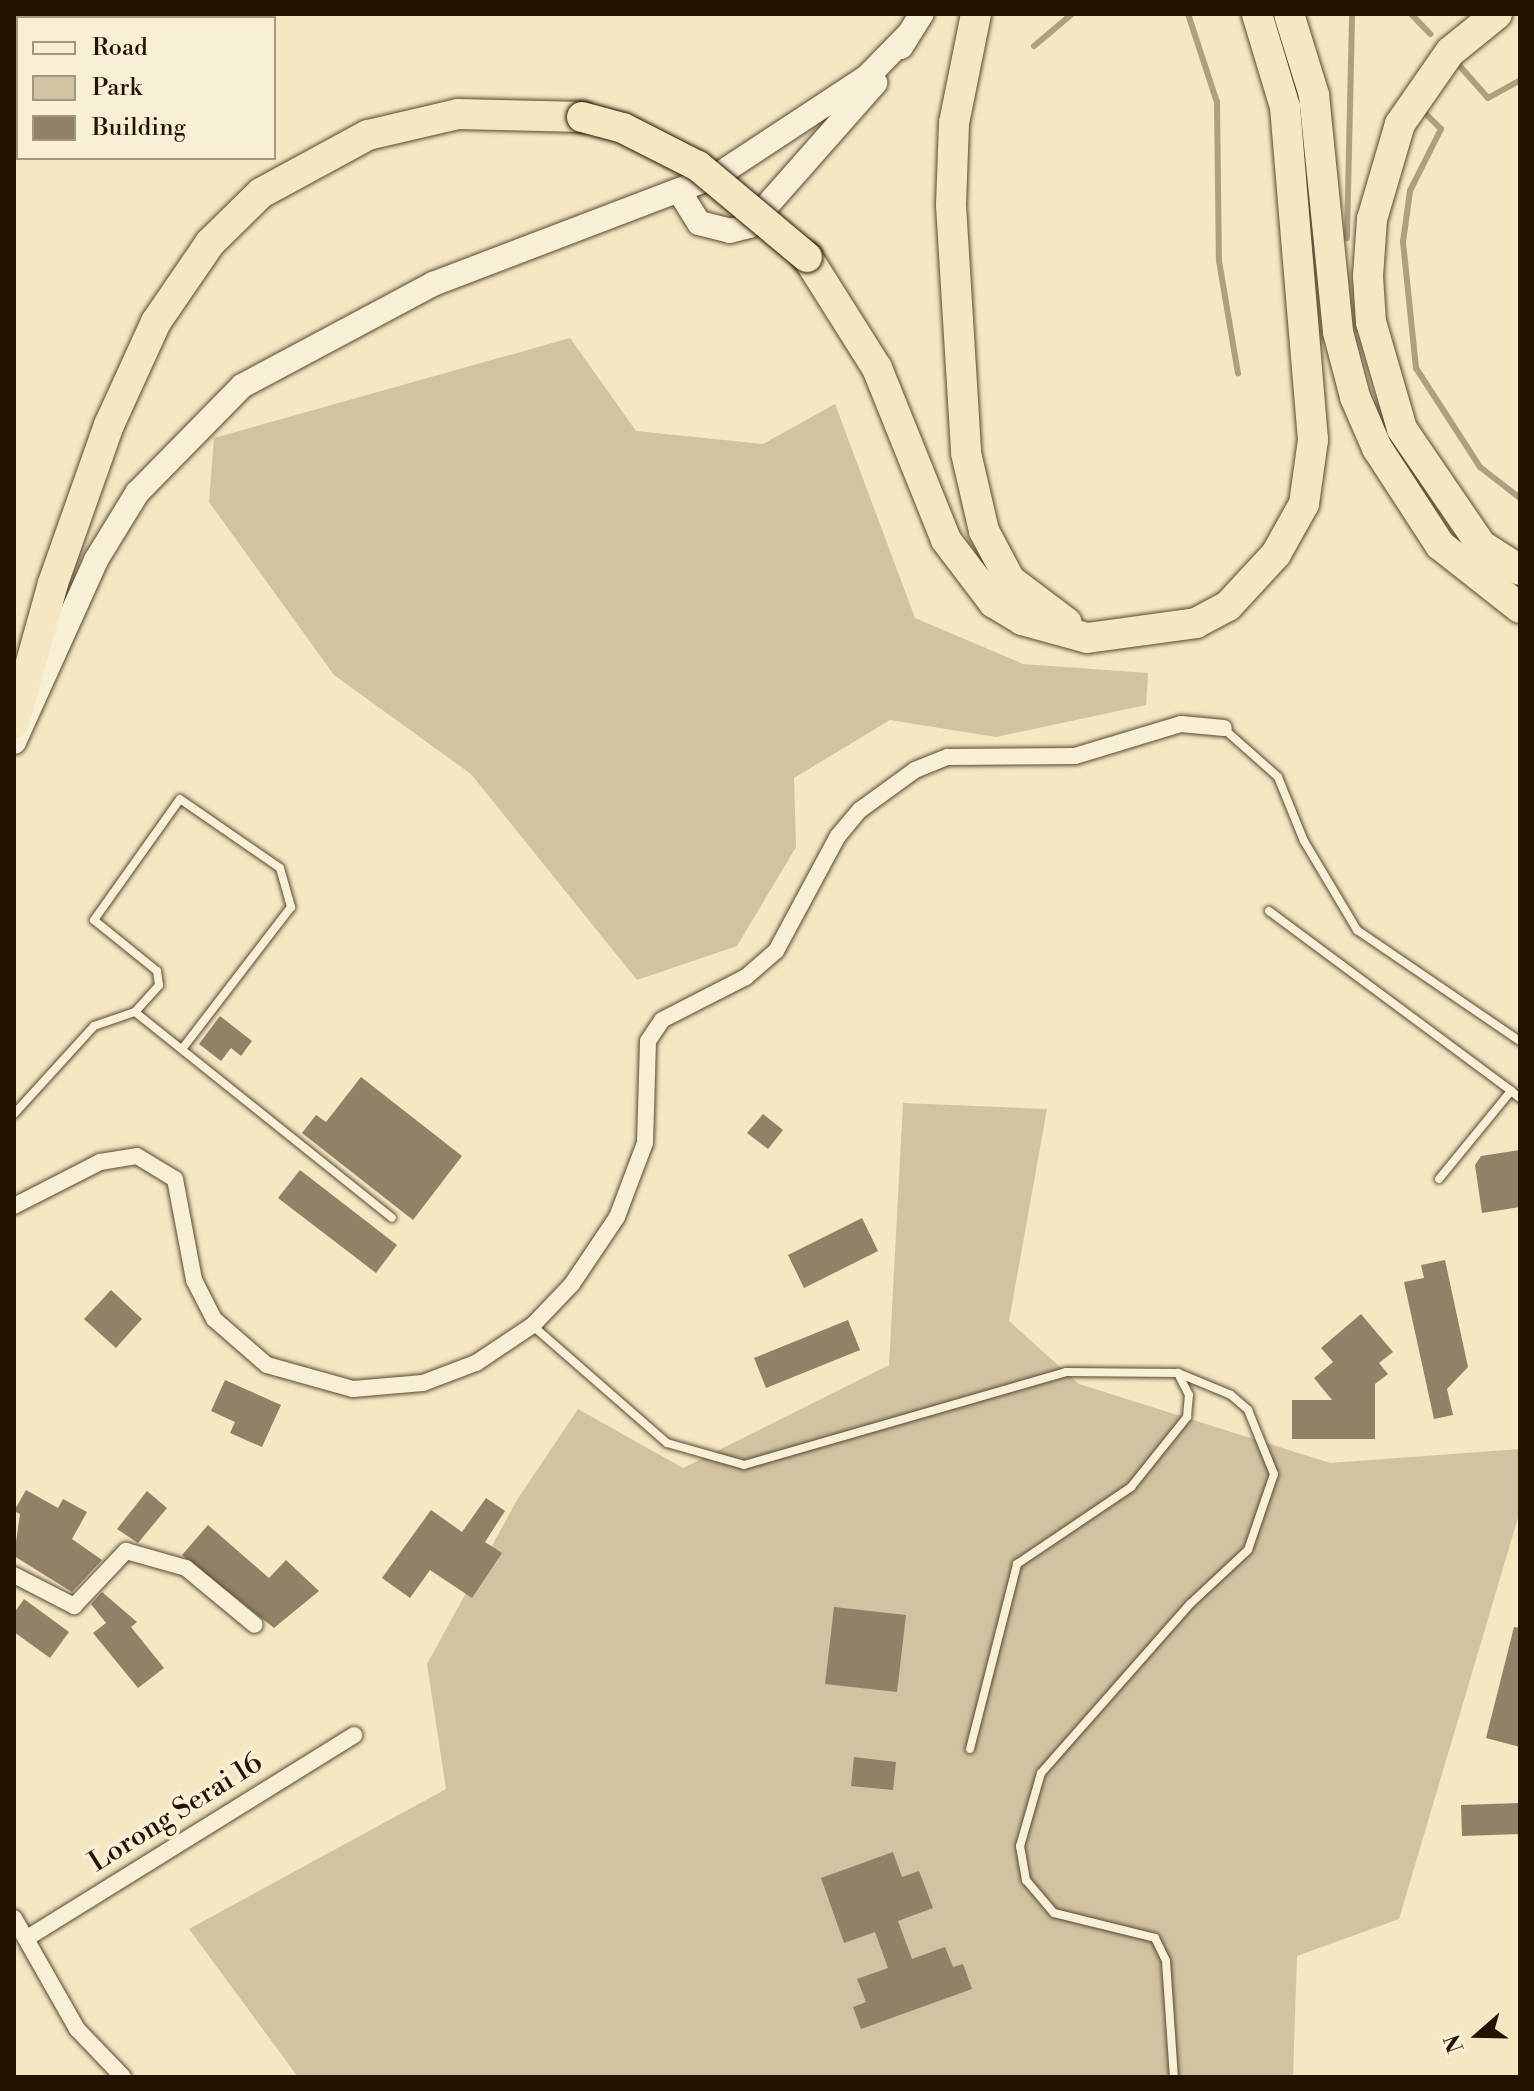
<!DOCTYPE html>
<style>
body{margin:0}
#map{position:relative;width:1534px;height:2091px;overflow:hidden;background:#f4e7c2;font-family:"Libre Bodoni",serif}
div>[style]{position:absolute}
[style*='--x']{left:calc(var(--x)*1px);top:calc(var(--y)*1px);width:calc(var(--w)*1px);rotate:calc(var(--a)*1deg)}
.green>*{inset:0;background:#d1c3a1}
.stream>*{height:6px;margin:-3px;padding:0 3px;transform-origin:3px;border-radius:3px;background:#ae9f81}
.building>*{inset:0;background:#918166}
.roads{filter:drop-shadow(0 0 2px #594832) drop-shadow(0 0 2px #594832)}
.lane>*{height:8px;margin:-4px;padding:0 4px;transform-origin:4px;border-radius:4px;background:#f8efd7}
.street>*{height:16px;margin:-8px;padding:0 8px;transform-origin:8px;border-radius:8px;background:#f8efd7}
.secondary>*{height:24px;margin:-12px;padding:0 12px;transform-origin:12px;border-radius:12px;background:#f8efd7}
.highway>*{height:30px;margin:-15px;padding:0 15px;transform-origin:15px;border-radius:15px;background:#f4e7c2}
.bridges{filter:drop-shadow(0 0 2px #251302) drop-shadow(0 0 2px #251302)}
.highway-bridge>*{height:30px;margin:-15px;padding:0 15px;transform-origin:15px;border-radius:15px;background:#f4e7c2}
span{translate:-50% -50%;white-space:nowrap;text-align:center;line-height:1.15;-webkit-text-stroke:7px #f8efd7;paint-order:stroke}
.street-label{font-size:28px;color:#251302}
.frame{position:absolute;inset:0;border:16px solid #251302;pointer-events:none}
.legend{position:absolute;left:16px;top:16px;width:260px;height:144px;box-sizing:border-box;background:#f8efd7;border:2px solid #a49782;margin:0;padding:10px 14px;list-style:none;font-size:24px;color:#251302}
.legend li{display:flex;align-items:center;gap:16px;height:40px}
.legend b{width:40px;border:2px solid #a49782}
.north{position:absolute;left:1438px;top:1995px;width:80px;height:80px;-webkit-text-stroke:6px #f8efd7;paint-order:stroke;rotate:250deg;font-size:22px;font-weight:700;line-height:32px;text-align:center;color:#251302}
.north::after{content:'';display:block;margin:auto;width:28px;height:36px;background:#251302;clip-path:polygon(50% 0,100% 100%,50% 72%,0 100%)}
</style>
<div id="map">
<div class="green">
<div style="clip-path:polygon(570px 338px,636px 431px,763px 444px,835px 404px,915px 618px,1023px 664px,1148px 673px,1146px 705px,996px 737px,890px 720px,794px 778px,796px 847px,737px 946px,637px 980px,471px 774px,334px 675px,209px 502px,214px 438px)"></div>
<div style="clip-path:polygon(903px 1103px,1047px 1109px,1009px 1321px,1079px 1384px,1330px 1463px,1520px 1449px,1520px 1511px,1399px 1919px,1297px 1956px,1293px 2077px,298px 2077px,189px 1929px,446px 1789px,427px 1664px,517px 1500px,578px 1409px,683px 1468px,889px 1365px)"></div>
</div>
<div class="stream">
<div style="--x:1188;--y:14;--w:93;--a:71.8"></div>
<div style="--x:1217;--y:102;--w:159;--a:89.3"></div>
<div style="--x:1219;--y:261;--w:114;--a:80.4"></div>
<div style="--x:1411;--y:14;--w:28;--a:46"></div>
<div style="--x:1034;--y:46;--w:50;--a:-40.1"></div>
<div style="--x:1458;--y:64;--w:45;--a:48.6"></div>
<div style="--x:1488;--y:98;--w:37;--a:-29"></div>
<div style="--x:1421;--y:109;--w:28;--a:45"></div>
<div style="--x:1441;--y:129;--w:69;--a:116.6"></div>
<div style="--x:1410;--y:191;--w:51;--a:97.8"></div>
<div style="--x:1403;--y:242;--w:127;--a:84.1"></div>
<div style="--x:1416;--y:368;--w:118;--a:57.1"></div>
<div style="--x:1480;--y:467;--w:51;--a:37.8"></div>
<div style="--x:1347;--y:238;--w:224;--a:-88.7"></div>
</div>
<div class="building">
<div style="clip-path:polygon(220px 1016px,252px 1041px,241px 1056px,231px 1048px,221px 1061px,199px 1044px)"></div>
<div style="clip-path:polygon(361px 1077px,462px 1156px,413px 1220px,302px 1133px,316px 1115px,326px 1122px)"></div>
<div style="clip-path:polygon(763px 1114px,783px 1130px,768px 1149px,747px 1133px)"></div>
<div style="clip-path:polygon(1520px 1150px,1520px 1207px,1482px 1213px,1475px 1165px,1481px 1156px)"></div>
<div style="clip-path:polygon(300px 1170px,397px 1245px,376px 1273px,278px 1198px)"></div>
<div style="clip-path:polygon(862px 1218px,878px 1251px,804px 1288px,788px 1255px)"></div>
<div style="clip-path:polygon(1445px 1260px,1468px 1367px,1447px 1389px,1453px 1415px,1434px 1419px,1404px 1282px,1424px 1278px,1421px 1265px)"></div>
<div style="clip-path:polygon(111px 1290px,142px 1319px,116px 1348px,84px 1319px)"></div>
<div style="clip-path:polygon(1361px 1314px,1393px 1352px,1379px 1363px,1388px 1374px,1375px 1384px,1375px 1439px,1292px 1439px,1292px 1400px,1332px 1400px,1314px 1378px,1333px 1362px,1321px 1348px)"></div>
<div style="clip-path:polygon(848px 1320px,860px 1350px,766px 1388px,754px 1358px)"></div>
<div style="clip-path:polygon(225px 1380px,281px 1405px,262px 1447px,230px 1433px,235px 1422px,211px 1411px)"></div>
<div style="clip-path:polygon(26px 1490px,58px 1508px,63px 1499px,87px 1512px,72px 1539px,102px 1560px,72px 1592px,14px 1556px,20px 1514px,14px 1511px)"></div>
<div style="clip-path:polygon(147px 1491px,167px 1508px,138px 1543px,117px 1529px)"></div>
<div style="clip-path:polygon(486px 1498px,505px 1511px,485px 1542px,502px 1553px,472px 1598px,430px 1570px,410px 1598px,382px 1578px,431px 1510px,462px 1532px)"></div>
<div style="clip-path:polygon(208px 1525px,269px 1578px,286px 1560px,319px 1591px,274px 1628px,182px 1555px)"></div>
<div style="clip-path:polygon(102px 1592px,137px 1622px,131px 1627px,164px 1668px,138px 1688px,93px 1633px,106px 1623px,91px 1604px)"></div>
<div style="clip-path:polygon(24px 1599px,69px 1632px,50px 1658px,14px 1632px,14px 1613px)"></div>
<div style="clip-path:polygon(834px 1607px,906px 1615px,897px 1692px,825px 1684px)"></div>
<div style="clip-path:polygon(1514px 1627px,1520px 1628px,1520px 1747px,1486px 1738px)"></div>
<div style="clip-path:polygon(854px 1757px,896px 1762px,893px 1790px,851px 1786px)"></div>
<div style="clip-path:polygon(1520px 1803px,1520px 1834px,1462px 1836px,1461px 1805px)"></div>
<div style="clip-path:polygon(893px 1852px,902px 1877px,919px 1871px,933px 1908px,898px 1921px,912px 1959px,945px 1947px,953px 1967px,963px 1964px,972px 1989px,861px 2029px,853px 2007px,866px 2002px,857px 1979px,888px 1968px,875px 1932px,844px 1943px,821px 1878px)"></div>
</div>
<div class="roads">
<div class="lane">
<div style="--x:1224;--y:729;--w:72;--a:41.6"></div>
<div style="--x:1278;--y:777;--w:69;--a:67.9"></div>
<div style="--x:1304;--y:841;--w:104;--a:59.2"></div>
<div style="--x:1357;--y:930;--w:197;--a:34.3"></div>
<div style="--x:1269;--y:911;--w:302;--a:36.6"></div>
<div style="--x:135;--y:1012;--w:36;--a:-48"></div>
<div style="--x:159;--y:985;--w:14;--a:-98"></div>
<div style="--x:157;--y:971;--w:81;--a:-141"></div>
<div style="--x:94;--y:920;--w:148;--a:-54.6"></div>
<div style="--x:180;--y:799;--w:121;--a:34.6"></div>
<div style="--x:280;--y:868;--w:41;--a:74.2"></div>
<div style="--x:291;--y:907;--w:179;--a:127.5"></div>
<div style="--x:14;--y:1114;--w:119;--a:-47.7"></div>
<div style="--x:94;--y:1026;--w:43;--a:-18.9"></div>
<div style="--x:135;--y:1012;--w:329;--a:38.7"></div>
<div style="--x:1439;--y:1179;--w:114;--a:-50.7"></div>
<div style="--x:1511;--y:1091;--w:11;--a:38"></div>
<div style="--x:533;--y:1326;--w:178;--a:41.1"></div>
<div style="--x:667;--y:1443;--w:80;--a:15.9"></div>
<div style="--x:744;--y:1465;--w:335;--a:-16.1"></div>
<div style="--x:1066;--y:1372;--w:112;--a:0.5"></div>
<div style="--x:1178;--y:1373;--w:57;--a:22.5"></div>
<div style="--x:1231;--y:1395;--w:23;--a:41"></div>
<div style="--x:1248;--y:1410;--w:69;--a:67.9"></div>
<div style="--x:1274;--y:1474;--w:80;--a:108.9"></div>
<div style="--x:1248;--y:1550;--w:79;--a:137"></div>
<div style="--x:1190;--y:1604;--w:225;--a:131.4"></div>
<div style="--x:1041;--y:1773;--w:76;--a:106"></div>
<div style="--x:1020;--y:1846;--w:35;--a:80"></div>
<div style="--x:1026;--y:1880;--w:43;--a:49.7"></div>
<div style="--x:1054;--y:1913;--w:104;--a:13.9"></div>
<div style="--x:1155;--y:1938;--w:25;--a:64"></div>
<div style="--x:1166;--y:1961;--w:116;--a:86.1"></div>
<div style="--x:970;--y:1749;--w:191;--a:-75.7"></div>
<div style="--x:1017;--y:1564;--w:138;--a:-34"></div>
<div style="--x:1131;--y:1487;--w:90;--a:-51.3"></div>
<div style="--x:1187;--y:1417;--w:22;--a:-85"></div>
<div style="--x:1189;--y:1395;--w:25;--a:-117"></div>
</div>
<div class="street">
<div style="--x:14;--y:1206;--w:97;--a:-27.1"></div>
<div style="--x:100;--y:1162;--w:37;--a:-9"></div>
<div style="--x:137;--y:1156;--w:44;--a:31.2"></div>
<div style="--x:175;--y:1179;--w:103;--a:79.3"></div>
<div style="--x:194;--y:1280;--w:44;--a:62.9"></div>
<div style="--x:214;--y:1319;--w:70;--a:41"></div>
<div style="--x:267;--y:1365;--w:89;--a:15.6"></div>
<div style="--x:353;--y:1389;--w:70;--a:-4.9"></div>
<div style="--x:423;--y:1383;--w:57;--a:-20.7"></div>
<div style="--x:476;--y:1363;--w:69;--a:-33.7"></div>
<div style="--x:533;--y:1325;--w:57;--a:-46.4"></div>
<div style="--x:572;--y:1284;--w:81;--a:-56.1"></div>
<div style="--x:617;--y:1217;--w:79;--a:-69.3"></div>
<div style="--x:645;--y:1143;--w:102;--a:-88.3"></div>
<div style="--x:648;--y:1041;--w:25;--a:-56"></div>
<div style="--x:662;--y:1020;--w:94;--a:-27.1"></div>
<div style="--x:746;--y:977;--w:40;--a:-41"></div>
<div style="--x:776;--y:951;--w:131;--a:-61.7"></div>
<div style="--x:838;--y:836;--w:34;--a:-50"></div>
<div style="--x:860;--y:810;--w:68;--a:-36"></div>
<div style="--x:915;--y:770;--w:35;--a:-22"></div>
<div style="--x:948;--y:757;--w:127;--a:-0.5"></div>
<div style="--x:1075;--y:756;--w:111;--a:-16.8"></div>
<div style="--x:1181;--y:724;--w:43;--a:5.3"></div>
<div style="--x:14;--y:1575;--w:68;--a:27.3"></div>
<div style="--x:74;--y:1606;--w:76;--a:-46.6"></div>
<div style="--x:126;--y:1551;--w:62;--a:15.8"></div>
<div style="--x:186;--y:1568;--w:89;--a:39.6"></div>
<div style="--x:14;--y:1918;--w:128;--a:60.4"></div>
<div style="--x:77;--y:2029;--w:66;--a:46.2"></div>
<div style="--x:27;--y:1938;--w:385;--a:-31.8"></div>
</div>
<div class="secondary">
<div style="--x:901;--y:47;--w:39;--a:-58"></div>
<div style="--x:679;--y:191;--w:38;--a:58"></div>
<div style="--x:699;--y:223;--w:32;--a:14"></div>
<div style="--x:730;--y:231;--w:20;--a:-15"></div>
<div style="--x:749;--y:226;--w:191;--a:-48.6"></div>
<div style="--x:14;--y:742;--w:200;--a:-65.7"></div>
<div style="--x:96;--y:560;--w:79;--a:-58.5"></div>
<div style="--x:137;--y:493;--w:150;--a:-45.5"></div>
<div style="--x:242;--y:386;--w:217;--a:-28.1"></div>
<div style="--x:433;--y:284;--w:305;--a:-20.9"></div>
<div style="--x:718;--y:175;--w:180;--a:-33.4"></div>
<div style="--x:868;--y:76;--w:57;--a:-45.7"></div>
</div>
<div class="highway">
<div style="--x:976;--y:14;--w:111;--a:101.4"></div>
<div style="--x:954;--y:123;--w:82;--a:92.1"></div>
<div style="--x:951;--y:205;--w:248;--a:86.5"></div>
<div style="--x:966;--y:453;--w:80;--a:77"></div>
<div style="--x:984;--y:531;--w:55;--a:62"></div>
<div style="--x:1010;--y:580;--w:71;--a:37"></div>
<div style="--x:1289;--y:14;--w:85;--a:72.8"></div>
<div style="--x:1314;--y:95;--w:238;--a:84.2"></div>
<div style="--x:1338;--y:332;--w:67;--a:75.3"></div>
<div style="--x:1355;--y:397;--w:56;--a:66.7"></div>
<div style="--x:1377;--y:448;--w:116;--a:57"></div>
<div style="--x:1440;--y:545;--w:102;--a:38.2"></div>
<div style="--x:1497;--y:14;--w:60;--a:141"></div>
<div style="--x:1450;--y:52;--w:88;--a:124.8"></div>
<div style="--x:1400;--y:124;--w:99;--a:106.4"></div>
<div style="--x:1372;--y:219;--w:57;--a:94"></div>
<div style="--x:1368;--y:276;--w:46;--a:86.3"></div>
<div style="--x:1371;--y:322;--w:111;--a:73.8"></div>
<div style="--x:1402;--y:429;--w:140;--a:55.7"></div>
<div style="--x:1481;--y:545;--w:46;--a:32.7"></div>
<div style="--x:807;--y:257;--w:131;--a:57.8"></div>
<div style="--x:877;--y:368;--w:185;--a:68.1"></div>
<div style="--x:946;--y:540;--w:79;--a:52.7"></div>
<div style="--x:994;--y:603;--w:33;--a:31"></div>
<div style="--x:1022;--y:620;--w:67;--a:15.5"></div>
<div style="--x:1087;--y:638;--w:110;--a:-7.8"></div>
<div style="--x:1196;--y:623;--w:36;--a:-28"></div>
<div style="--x:1228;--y:606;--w:71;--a:-47.3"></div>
<div style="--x:1276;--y:554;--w:57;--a:-60.8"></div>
<div style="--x:1304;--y:504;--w:65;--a:-82"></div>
<div style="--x:1313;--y:440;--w:334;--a:-94.8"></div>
<div style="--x:1285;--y:107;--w:97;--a:-106.8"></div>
<div style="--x:14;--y:723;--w:145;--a:-74.4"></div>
<div style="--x:53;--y:583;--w:168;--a:-70.5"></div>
<div style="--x:109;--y:425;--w:113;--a:-65.5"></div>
<div style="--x:156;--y:322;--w:96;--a:-55.6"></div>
<div style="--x:210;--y:243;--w:71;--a:-44.4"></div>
<div style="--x:261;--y:193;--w:122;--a:-28.5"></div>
<div style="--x:368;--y:135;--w:92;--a:-13.1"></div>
<div style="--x:458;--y:114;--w:124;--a:1.4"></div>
</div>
</div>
<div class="bridges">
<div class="highway-bridge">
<div style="--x:582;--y:117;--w:42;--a:15"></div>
<div style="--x:623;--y:128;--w:84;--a:26.9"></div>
<div style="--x:698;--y:166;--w:142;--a:39.9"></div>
</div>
</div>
<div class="street-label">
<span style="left:176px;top:1813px;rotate:-32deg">Lorong Serai 16</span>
</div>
<div class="frame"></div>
<ul class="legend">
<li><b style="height:10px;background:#f8efd7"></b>Road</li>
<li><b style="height:22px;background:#d1c3a1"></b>Park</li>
<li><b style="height:22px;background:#918166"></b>Building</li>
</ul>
<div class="north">N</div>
</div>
